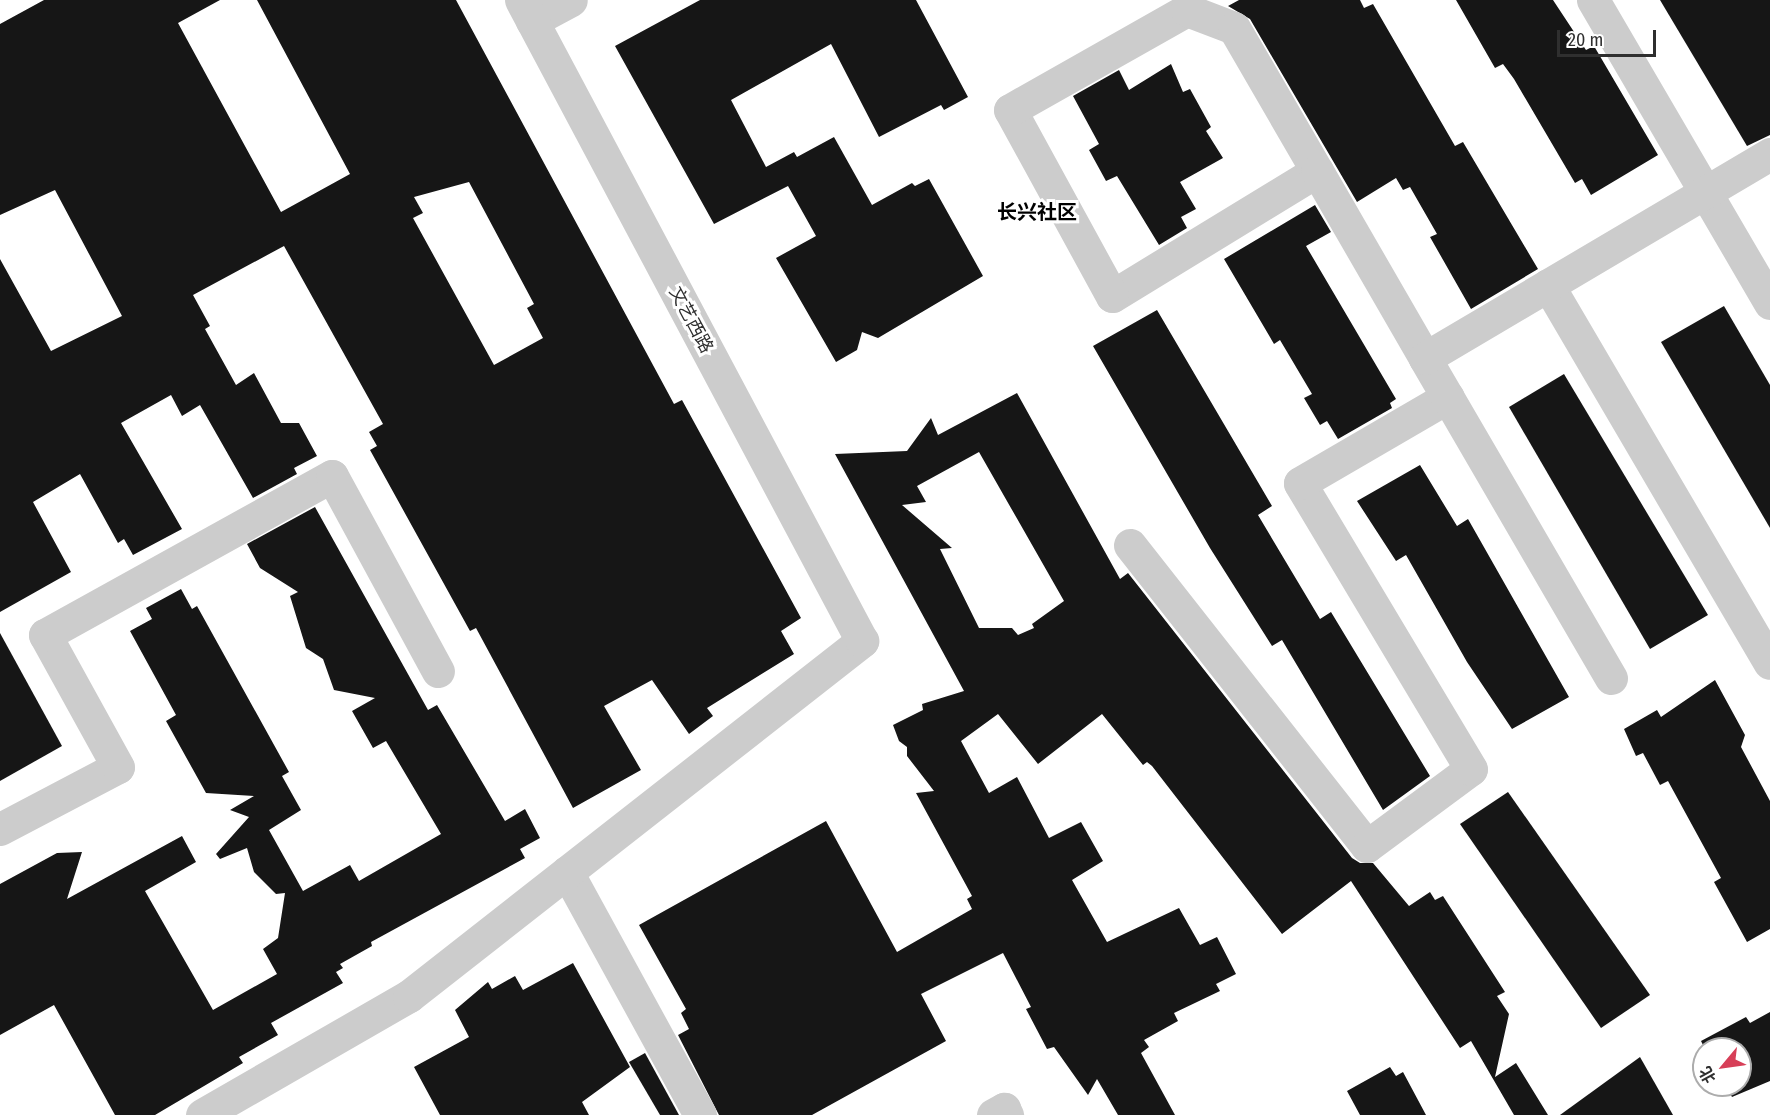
<!DOCTYPE html>
<meta charset="utf-8">
<style>
body{margin:0}
#map{position:relative;width:1770px;height:1115px;overflow:hidden;background:#fff;font-family:"Fira Sans Condensed","Noto Sans SC",sans-serif}
div>[style]{position:absolute}
[style*='--x']{left:calc(var(--x)*1px);top:calc(var(--y)*1px);width:calc(var(--w)*1px);rotate:calc(var(--a)*1deg)}
.building>*{inset:0;background:#161616}
.minor>*{height:33px;margin:-16.5px;padding:0 16.5px;transform-origin:16.5px;border-radius:16.5px;background:#ccc}
span{translate:-50% -50%;white-space:nowrap;text-align:center;line-height:1.15;-webkit-text-stroke:6px #fff;paint-order:stroke}
.street-label{font-size:18px;color:#2f2f2f}
.neighbourhood-label{font-size:20px;color:#000;font-weight:700}
.north{position:absolute;left:1692px;top:1037px;width:60px;height:60px;box-sizing:border-box;background:#fff;border:2px solid #acacac;border-radius:50%;rotate:241deg;font-size:16px;font-weight:700;line-height:24px;text-align:center;color:#2f2f2f}
.north::after{content:'';display:block;margin:auto;width:21px;height:27px;background:#d73f58;clip-path:polygon(50% 0,100% 100%,50% 72%,0 100%)}
.scale{position:absolute;left:1557px;top:30px;width:99px;height:27px;box-sizing:border-box;border:3px solid #2f2f2f;border-top:0;padding-left:8px;font-size:18px;line-height:21px;white-space:nowrap;color:#2f2f2f;-webkit-text-stroke:4px #fff;paint-order:stroke}
</style>
<div id="map">
<div class="building">
<div style="clip-path:polygon(evenodd,44px 0,220px 0,178px 23px,281px 212px,350px 174px,257px 0,456px 0,674px 404px,682px 400px,801px 618px,781px 631px,794px 654px,707px 708px,713px 716px,689px 734px,652px 680px,604px 706px,641px 770px,573px 808px,476px 628px,470px 631px,370px 450px,377px 446px,369px 432px,383px 424px,284px 246px,193px 295px,210px 326px,205px 329px,236px 385px,254px 373px,281px 423px,299px 423px,317px 456px,294px 468px,297px 474px,253px 498px,200px 405px,182px 416px,171px 395px,121px 423px,182px 529px,133px 555px,124px 539px,118px 543px,80px 474px,33px 502px,71px 572px,0 612px,0 259px,51px 351px,122px 316px,55px 190px,0 215px,0 24px,44px 0,469px 182px,534px 304px,527px 308px,543px 338px,494px 365px,413px 218px,423px 213px,414px 197px,469px 182px)"></div>
<div style="clip-path:polygon(700px 0,916px 0,968px 97px,944px 110px,941px 105px,879px 137px,831px 44px,731px 100px,766px 167px,794px 152px,797px 157px,834px 137px,872px 205px,912px 183px,915px 186px,929px 179px,983px 276px,878px 338px,862px 332px,857px 350px,836px 362px,776px 258px,816px 236px,788px 186px,714px 224px,615px 46px)"></div>
<div style="clip-path:polygon(1239px 0,1360px 0,1364px 8px,1373px 4px,1455px 146px,1463px 142px,1538px 269px,1471px 309px,1430px 237px,1437px 234px,1410px 187px,1403px 190px,1396px 178px,1357px 202px,1250px 19px,1228px 6px)"></div>
<div style="clip-path:polygon(1456px 0,1553px 0,1586px 50px,1594px 46px,1658px 155px,1591px 195px,1582px 179px,1575px 183px,1514px 79px,1503px 64px,1495px 68px)"></div>
<div style="clip-path:polygon(1660px 0,1770px 0,1770px 135px,1747px 146px)"></div>
<div style="clip-path:polygon(1171px 64px,1183px 92px,1190px 89px,1211px 127px,1206px 131px,1223px 158px,1180px 182px,1196px 209px,1181px 217px,1187px 228px,1159px 245px,1117px 176px,1106px 181px,1089px 150px,1099px 144px,1073px 96px,1119px 70px,1129px 90px)"></div>
<div style="clip-path:polygon(1315px 205px,1331px 232px,1306px 246px,1396px 399px,1390px 403px,1392px 408px,1338px 439px,1327px 421px,1320px 425px,1304px 398px,1312px 394px,1280px 340px,1274px 344px,1224px 259px)"></div>
<div style="clip-path:polygon(1724px 306px,1770px 385px,1770px 528px,1661px 342px)"></div>
<div style="clip-path:polygon(1157px 310px,1272px 506px,1258px 515px,1320px 619px,1331px 612px,1430px 776px,1383px 810px,1282px 640px,1272px 646px,1210px 548px,1093px 346px)"></div>
<div style="clip-path:polygon(1564px 374px,1708px 615px,1650px 649px,1509px 407px)"></div>
<div style="clip-path:polygon(evenodd,1017px 393px,1120px 579px,1128px 573px,1352px 858px,1360px 863px,1373px 863px,1409px 906px,1430px 892px,1435px 900px,1443px 896px,1505px 992px,1497px 996px,1509px 1014px,1495px 1077px,1516px 1063px,1548px 1115px,1514px 1115px,1471px 1041px,1460px 1048px,1351px 881px,1282px 934px,1152px 766px,1147px 762px,1143px 765px,1102px 714px,1038px 764px,998px 714px,961px 741px,989px 793px,1017px 777px,1049px 838px,1081px 822px,1103px 861px,1072px 880px,1107px 942px,1179px 908px,1200px 945px,1217px 937px,1236px 974px,1216px 984px,1220px 991px,1174px 1013px,1178px 1021px,1144px 1040px,1149px 1047px,1141px 1053px,1175px 1115px,1118px 1115px,1097px 1079px,1088px 1095px,1054px 1047px,1047px 1049px,1026px 1009px,1031px 1007px,1003px 953px,921px 994px,946px 1041px,812px 1115px,719px 1115px,678px 1035px,689px 1029px,681px 1013px,686px 1009px,639px 925px,826px 821px,897px 952px,972px 909px,967px 899px,972px 896px,916px 793px,934px 791px,907px 756px,907px 747px,899px 741px,893px 725px,923px 710px,922px 704px,964px 691px,835px 454px,907px 451px,931px 418px,938px 435px,1017px 393px,979px 452px,1064px 601px,1032px 624px,1034px 628px,1018px 635px,1012px 628px,979px 628px,940px 549px,952px 548px,902px 505px,926px 502px,917px 486px,979px 452px)"></div>
<div style="clip-path:polygon(1420px 465px,1457px 526px,1468px 519px,1569px 697px,1512px 729px,1467px 662px,1406px 555px,1396px 561px,1357px 501px)"></div>
<div style="clip-path:polygon(315px 507px,428px 710px,437px 705px,505px 821px,525px 809px,540px 838px,520px 849px,525px 858px,371px 942px,372px 946px,340px 964px,343px 968px,336px 972px,343px 983px,271px 1023px,278px 1035px,239px 1057px,243px 1063px,155px 1115px,115px 1115px,54px 1005px,0 1035px,0 884px,57px 853px,82px 852px,67px 899px,182px 836px,196px 862px,145px 891px,213px 1010px,277px 974px,263px 949px,278px 938px,285px 893px,276px 894px,254px 872px,247px 848px,220px 859px,216px 854px,249px 817px,230px 810px,254px 796px,206px 793px,166px 721px,176px 715px,130px 631px,152px 619px,146px 608px,181px 589px,192px 609px,197px 606px,289px 772px,282px 776px,301px 810px,269px 830px,303px 891px,350px 865px,359px 881px,441px 834px,386px 741px,373px 748px,352px 711px,375px 698px,334px 690px,323px 659px,306px 648px,290px 596px,298px 592px,260px 568px,247px 544px)"></div>
<div style="clip-path:polygon(0 633px,62px 746px,0 781px)"></div>
<div style="clip-path:polygon(1715px 680px,1745px 735px,1741px 747px,1770px 801px,1770px 929px,1747px 942px,1714px 882px,1721px 878px,1668px 781px,1660px 785px,1643px 753px,1636px 756px,1624px 729px,1657px 710px,1661px 717px)"></div>
<div style="clip-path:polygon(1508px 792px,1650px 995px,1601px 1028px,1460px 824px)"></div>
<div style="clip-path:polygon(573px 963px,630px 1067px,582px 1102px,589px 1115px,440px 1115px,414px 1067px,469px 1037px,455px 1010px,488px 982px,492px 989px,515px 976px,523px 990px)"></div>
<div style="clip-path:polygon(1770px 1012px,1770px 1081px,1732px 1097px,1725px 1085px,1740px 1085px,1740px 1049px,1705px 1049px,1701px 1041px,1746px 1017px,1750px 1023px)"></div>
<div style="clip-path:polygon(645px 1053px,679px 1115px,660px 1115px,629px 1062px)"></div>
<div style="clip-path:polygon(1640px 1057px,1673px 1115px,1560px 1115px)"></div>
<div style="clip-path:polygon(1390px 1067px,1396px 1076px,1403px 1072px,1426px 1115px,1360px 1115px,1347px 1091px)"></div>
</div>
<div class="minor">
<div style="--x:1593;--y:0;--w:351;--a:59.7"></div>
<div style="--x:532;--y:21;--w:44;--a:-28.3"></div>
<div style="--x:1317;--y:171;--w:240;--a:148.6"></div>
<div style="--x:1112;--y:296;--w:212;--a:-118.7"></div>
<div style="--x:1010;--y:110;--w:203;--a:-29.5"></div>
<div style="--x:1187;--y:10;--w:50;--a:21"></div>
<div style="--x:1234;--y:28;--w:165;--a:59.9"></div>
<div style="--x:1317;--y:171;--w:216;--a:60"></div>
<div style="--x:1548;--y:285;--w:438;--a:59.6"></div>
<div style="--x:1130;--y:545;--w:383;--a:51.8"></div>
<div style="--x:1367;--y:846;--w:129;--a:-36.5"></div>
<div style="--x:1471;--y:769;--w:333;--a:-120.9"></div>
<div style="--x:1300;--y:483;--w:171;--a:-30.2"></div>
<div style="--x:1611;--y:678;--w:370;--a:-120.2"></div>
<div style="--x:1425;--y:358;--w:401;--a:-30.6"></div>
<div style="--x:0;--y:829;--w:133;--a:-27.7"></div>
<div style="--x:118;--y:767;--w:151;--a:-118.9"></div>
<div style="--x:45;--y:635;--w:328;--a:-29"></div>
<div style="--x:332;--y:476;--w:222;--a:61.5"></div>
<div style="--x:567;--y:872;--w:277;--a:61.3"></div>
<div style="--x:202;--y:1115;--w:239;--a:-29.9"></div>
<div style="--x:409;--y:996;--w:576;--a:-38.08"></div>
<div style="--x:862;--y:641;--w:726;--a:-118.01"></div>
<div style="--x:993;--y:1115;--w:13;--a:-29"></div>
<div style="--x:1004;--y:1109;--w:7;--a:63"></div>
</div>
<div class="street-label">
<span style="left:691px;top:320px;rotate:62deg">文艺西路</span>
</div>
<div class="neighbourhood-label">
<span style="left:1037px;top:212px">长兴社区</span>
</div>
<div class="north">北</div>
<div class="scale">20 m</div>
</div>
